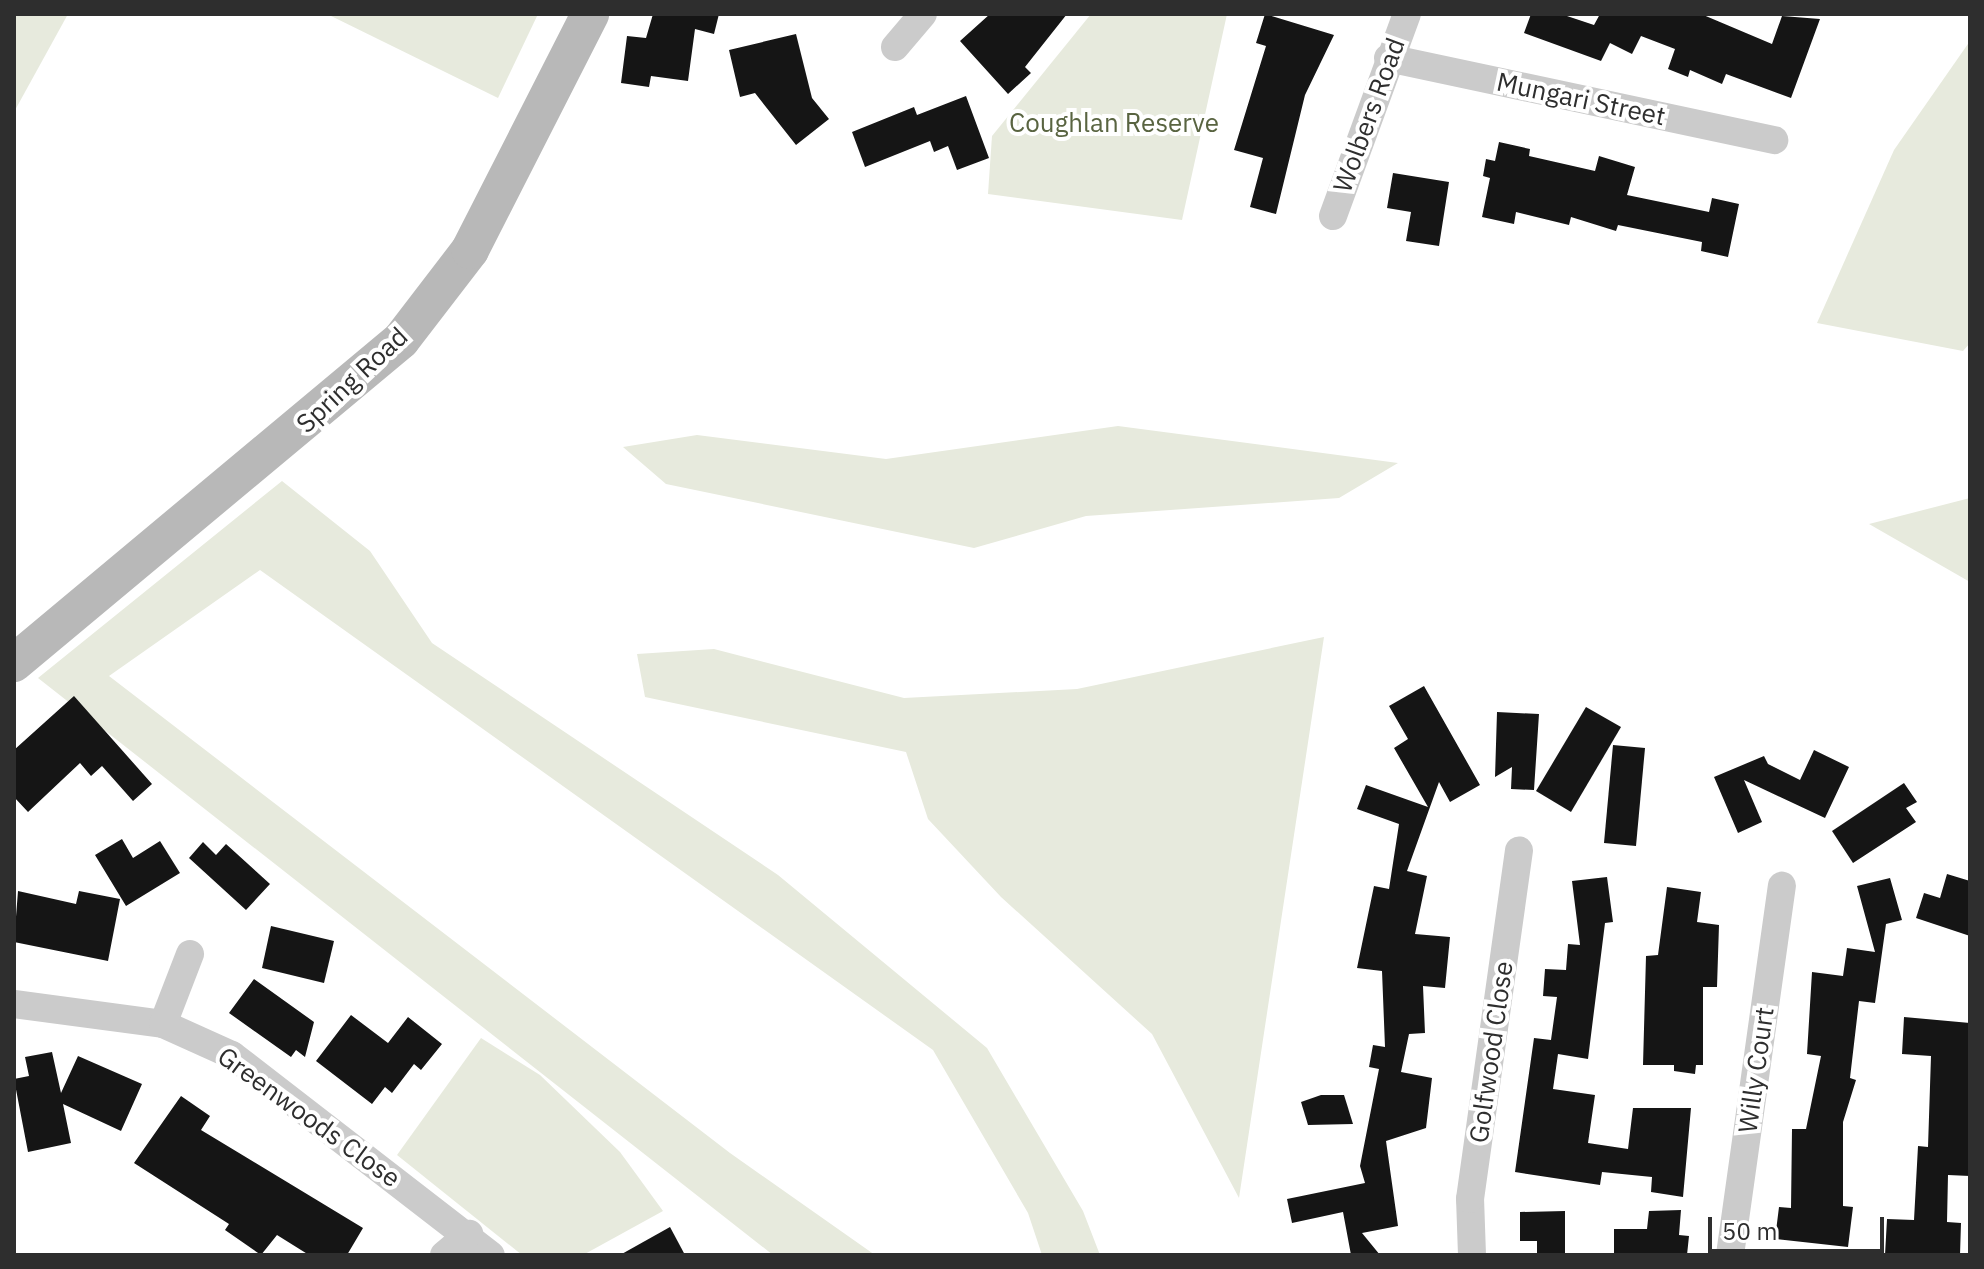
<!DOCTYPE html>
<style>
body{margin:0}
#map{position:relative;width:1984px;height:1269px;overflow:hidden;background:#fff;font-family:"IBM Plex Sans",sans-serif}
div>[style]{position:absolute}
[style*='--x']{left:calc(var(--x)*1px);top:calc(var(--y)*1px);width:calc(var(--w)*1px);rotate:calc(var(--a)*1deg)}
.green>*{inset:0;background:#e7eadd}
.building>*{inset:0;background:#151515}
.street>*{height:28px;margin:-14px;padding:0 14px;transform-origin:14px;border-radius:14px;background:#cbcbcb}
.secondary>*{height:38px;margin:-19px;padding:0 19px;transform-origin:19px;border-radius:19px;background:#b8b8b8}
span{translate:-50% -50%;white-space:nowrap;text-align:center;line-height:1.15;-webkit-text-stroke:8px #fff;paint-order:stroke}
.street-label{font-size:26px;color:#2e2e2e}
.park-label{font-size:26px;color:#596441}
.frame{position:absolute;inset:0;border:16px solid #2e2e2e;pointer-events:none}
.scale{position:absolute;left:1708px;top:1217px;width:176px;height:36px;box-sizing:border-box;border:4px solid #2e2e2e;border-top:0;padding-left:10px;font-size:24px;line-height:28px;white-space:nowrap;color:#2e2e2e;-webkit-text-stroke:6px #fff;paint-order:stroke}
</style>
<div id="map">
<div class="green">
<div style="clip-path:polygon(14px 14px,68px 14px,14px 112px)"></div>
<div style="clip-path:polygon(327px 14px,538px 14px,498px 98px)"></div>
<div style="clip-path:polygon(1091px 14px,1227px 14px,1182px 220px,988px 194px,992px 136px)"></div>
<div style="clip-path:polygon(1970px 41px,1970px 343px,1963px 351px,1817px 323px,1894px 150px)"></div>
<div style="clip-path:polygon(1118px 426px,1398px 463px,1339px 498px,1086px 516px,974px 548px,666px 484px,623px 447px,697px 435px,886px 459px)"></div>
<div style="clip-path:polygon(282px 481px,370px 551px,432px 643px,778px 875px,987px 1048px,1083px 1211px,1100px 1255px,1042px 1255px,1028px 1213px,933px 1050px,260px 570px,109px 676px,730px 1153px,875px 1255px,773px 1255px,38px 678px)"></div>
<div style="clip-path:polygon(1970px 498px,1970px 582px,1869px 524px)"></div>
<div style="clip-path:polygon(1324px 637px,1239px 1198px,1152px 1034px,1001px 897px,928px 819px,906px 752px,645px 697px,637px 654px,714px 649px,904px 698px,1077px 689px)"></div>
<div style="clip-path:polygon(481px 1038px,540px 1075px,620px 1152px,663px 1211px,583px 1255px,522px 1255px,397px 1155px)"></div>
</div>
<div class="building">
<div style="clip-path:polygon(653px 14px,719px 14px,714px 34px,695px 29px,688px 81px,651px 76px,649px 87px,621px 83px,627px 36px,646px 38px)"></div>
<div style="clip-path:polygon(990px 14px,1067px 14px,1025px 67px,1031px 73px,1008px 94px,960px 41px)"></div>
<div style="clip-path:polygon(1265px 14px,1334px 35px,1305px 95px,1276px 214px,1250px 207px,1263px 158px,1234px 150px,1266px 46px,1256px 43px)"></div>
<div style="clip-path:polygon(1531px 14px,1561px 14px,1594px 25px,1600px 14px,1701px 14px,1772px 44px,1782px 16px,1820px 19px,1791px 98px,1726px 74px,1722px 84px,1690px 70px,1688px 77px,1668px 69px,1675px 49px,1641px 36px,1632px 54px,1610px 43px,1601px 61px,1524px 33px)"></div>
<div style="clip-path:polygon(796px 34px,812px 98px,829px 119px,796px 145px,755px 93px,740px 97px,729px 50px)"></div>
<div style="clip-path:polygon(966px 96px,989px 158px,957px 170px,948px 146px,934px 152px,930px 141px,865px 167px,852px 132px,914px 107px,917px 115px)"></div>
<div style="clip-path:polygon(1499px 142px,1530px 149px,1529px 156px,1595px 171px,1599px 156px,1635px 167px,1627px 195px,1709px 212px,1712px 198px,1739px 204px,1728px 257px,1701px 251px,1702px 242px,1618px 225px,1616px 231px,1571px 217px,1569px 225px,1516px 212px,1514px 224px,1482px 217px,1490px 178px,1483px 176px,1486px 159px,1495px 161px)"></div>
<div style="clip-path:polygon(1393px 173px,1449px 182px,1439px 246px,1406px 241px,1411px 212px,1387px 208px)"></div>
<div style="clip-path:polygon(1424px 686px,1480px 785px,1450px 802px,1439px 782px,1407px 871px,1427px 876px,1415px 934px,1450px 937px,1445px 988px,1423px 986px,1425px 1033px,1409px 1034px,1401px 1072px,1432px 1078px,1426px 1128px,1386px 1141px,1398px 1226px,1362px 1233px,1380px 1255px,1351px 1255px,1343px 1212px,1292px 1223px,1287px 1199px,1365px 1183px,1360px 1166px,1379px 1069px,1369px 1067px,1373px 1045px,1385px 1047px,1382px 971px,1357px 968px,1374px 886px,1389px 889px,1399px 824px,1357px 809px,1366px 785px,1428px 807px,1394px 748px,1408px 739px,1389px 706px)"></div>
<div style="clip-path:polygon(74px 696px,152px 784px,133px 801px,102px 766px,91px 776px,80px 763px,28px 812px,14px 797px,14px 750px)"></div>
<div style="clip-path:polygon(1586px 707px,1621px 727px,1571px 812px,1536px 791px)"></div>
<div style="clip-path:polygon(1497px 712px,1539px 714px,1534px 790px,1511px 789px,1512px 767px,1495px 777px)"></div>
<div style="clip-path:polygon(1613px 745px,1645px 748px,1636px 846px,1604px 843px)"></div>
<div style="clip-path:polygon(1814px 750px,1849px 767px,1825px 818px,1744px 780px,1762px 822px,1738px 833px,1714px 777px,1764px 756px,1768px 764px,1800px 780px)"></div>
<div style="clip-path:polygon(1904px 783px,1917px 802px,1906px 808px,1916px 822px,1853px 863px,1832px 831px)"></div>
<div style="clip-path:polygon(122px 839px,133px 858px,160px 841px,180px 873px,126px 906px,95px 855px)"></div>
<div style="clip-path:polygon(203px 842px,216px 855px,226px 844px,270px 884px,246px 910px,189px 858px)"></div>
<div style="clip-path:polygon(1947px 874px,1970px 881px,1970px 936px,1916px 918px,1924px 893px,1940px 898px)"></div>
<div style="clip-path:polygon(1607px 877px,1613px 922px,1605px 923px,1588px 1059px,1558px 1054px,1553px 1089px,1595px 1095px,1588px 1143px,1628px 1149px,1633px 1108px,1691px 1108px,1683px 1197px,1651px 1192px,1652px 1177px,1602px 1172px,1600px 1185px,1515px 1172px,1534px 1038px,1551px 1040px,1557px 997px,1543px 996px,1545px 969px,1566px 970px,1568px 944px,1580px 945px,1572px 881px)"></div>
<div style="clip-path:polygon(1890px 878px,1902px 920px,1886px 924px,1875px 1003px,1859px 1001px,1850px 1078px,1856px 1080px,1843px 1122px,1843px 1206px,1853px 1207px,1848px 1247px,1775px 1239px,1779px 1207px,1791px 1208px,1792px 1129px,1806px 1129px,1821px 1056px,1807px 1054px,1812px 972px,1843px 976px,1847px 948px,1875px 952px,1857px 886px)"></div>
<div style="clip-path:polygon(1667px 887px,1701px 892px,1697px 922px,1719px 925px,1717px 987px,1703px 987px,1703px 1065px,1696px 1065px,1695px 1074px,1674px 1071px,1674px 1065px,1643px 1065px,1646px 956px,1658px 955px)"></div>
<div style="clip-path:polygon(18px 891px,76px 904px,79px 891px,120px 899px,108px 961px,14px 942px)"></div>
<div style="clip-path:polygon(271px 926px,334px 941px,324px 983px,262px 968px)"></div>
<div style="clip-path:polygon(254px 979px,314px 1022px,305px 1057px,296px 1050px,291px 1057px,229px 1013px)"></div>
<div style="clip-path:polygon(351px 1015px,388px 1043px,408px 1017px,442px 1044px,421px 1070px,414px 1064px,392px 1093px,385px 1087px,372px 1104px,316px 1061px)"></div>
<div style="clip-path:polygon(1904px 1017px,1970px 1023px,1970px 1176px,1948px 1175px,1947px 1222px,1961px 1223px,1960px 1255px,1885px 1255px,1887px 1219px,1914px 1220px,1918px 1146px,1928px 1147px,1931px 1056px,1902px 1054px)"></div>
<div style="clip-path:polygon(52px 1052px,61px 1093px,78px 1056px,142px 1084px,121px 1131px,63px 1104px,71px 1143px,28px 1152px,14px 1079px,29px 1076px,25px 1057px)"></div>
<div style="clip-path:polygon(1321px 1095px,1344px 1095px,1353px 1124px,1308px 1125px,1301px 1102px)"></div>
<div style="clip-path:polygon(181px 1096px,210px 1116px,201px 1130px,363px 1228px,347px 1255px,309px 1255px,277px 1235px,261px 1255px,225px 1230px,229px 1224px,134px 1163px)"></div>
<div style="clip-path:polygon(1681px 1210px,1679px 1235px,1689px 1236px,1687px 1255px,1614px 1255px,1614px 1229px,1647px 1229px,1649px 1211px)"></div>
<div style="clip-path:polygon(1565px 1211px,1565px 1255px,1537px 1255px,1537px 1241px,1520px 1241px,1520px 1212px)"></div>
<div style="clip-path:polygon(670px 1227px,685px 1255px,620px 1255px)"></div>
</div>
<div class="street">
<div style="--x:895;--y:47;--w:43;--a:-49.7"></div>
<div style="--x:1388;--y:58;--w:395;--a:12"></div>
<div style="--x:1333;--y:216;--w:215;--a:-69.9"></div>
<div style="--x:14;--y:1004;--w:150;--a:7.6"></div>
<div style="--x:163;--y:1024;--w:76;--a:24.2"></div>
<div style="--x:232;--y:1055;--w:327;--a:37.7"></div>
<div style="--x:163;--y:1024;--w:75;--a:-68.9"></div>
<div style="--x:444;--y:1255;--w:33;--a:-40"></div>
<div style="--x:1472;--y:1255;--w:56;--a:-92"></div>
<div style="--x:1470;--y:1199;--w:352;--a:-82"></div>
<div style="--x:1730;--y:1255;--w:373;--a:-82"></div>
</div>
<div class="secondary">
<div style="--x:14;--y:663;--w:504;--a:-39.85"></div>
<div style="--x:401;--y:340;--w:113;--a:-52.5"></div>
<div style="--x:470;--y:250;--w:265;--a:-63"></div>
</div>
<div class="street-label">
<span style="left:1581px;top:99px;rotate:12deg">Mungari Street</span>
<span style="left:1369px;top:115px;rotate:-70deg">Wolbers Road</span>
<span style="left:352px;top:380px;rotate:-43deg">Spring Road</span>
<span style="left:1491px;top:1052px;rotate:-82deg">Golfwood Close</span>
<span style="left:1756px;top:1070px;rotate:-82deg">Willy Court</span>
<span style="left:309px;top:1117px;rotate:36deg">Greenwoods Close</span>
</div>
<div class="park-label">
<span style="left:1114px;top:123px">Coughlan Reserve</span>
</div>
<div class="frame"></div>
<div class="scale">50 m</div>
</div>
